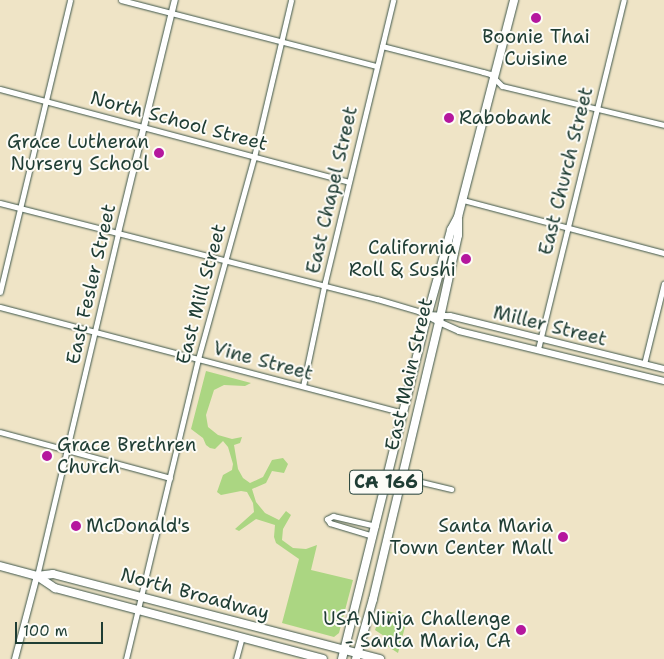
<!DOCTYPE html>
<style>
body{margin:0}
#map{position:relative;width:664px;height:659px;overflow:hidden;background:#efe4c6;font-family:"Shantell Sans",sans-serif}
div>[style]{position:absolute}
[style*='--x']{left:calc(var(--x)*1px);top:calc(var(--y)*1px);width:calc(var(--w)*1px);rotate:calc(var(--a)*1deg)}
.green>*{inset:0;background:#abd682}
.roads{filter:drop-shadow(0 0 1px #3e564a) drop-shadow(0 0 1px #3e564a)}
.minor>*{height:5px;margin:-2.5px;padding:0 2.5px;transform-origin:2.5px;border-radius:2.5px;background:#fff}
.tertiary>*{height:6px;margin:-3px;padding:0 3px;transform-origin:3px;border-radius:3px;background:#fff}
.primary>*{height:8px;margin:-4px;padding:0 4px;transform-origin:4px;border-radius:4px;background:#fff}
.dots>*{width:14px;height:14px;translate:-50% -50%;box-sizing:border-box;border:2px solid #fdfcf7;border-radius:50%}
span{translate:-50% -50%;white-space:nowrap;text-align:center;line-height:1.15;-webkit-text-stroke:4px #fdfcf7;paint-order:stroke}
.shield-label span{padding:1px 4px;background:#fdfcf7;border:1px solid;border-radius:4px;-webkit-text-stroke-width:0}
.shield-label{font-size:18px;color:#1f3d34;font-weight:700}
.poi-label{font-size:19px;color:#1f3d34}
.left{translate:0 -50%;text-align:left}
.right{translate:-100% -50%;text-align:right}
.street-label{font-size:19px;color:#1f3d34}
.scale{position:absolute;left:15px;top:622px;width:88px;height:22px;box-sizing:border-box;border:2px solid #1f3d34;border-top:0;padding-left:6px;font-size:15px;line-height:18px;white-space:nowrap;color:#1f3d34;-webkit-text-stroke:4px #fdfcf7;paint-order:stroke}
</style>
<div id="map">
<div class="green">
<div style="clip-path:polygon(206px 371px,251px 383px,245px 386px,224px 385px,214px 390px,206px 415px,208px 427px,218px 435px,232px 439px,242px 437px,240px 443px,234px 445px,238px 469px,243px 478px,250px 483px,263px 477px,272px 460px,283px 458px,288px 464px,284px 473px,272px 471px,266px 483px,252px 489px,256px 502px,265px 513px,279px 520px,286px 511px,291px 515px,283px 529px,282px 540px,293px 548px,306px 549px,317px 545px,311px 570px,353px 580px,339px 633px,334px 637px,282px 623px,299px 559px,276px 543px,274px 537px,275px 525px,256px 519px,239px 531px,235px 529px,254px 512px,253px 503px,247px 492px,241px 491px,221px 495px,217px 492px,223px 475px,232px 470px,233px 464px,228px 447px,223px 441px,215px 449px,210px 448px,206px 445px,203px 438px,191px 429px)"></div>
<div style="clip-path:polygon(382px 610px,408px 616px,398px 653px,387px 646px,383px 641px,384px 636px,375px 630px)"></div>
</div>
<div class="roads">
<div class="minor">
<div style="--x:121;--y:0;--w:264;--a:14.5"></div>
<div style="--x:382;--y:46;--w:104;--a:14.4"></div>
<div style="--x:483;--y:72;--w:7;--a:16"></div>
<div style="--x:490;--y:74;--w:17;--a:45"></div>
<div style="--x:502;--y:86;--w:167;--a:13.5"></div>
<div style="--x:0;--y:89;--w:361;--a:14.9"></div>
<div style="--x:463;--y:200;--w:208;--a:14.8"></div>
<div style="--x:0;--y:203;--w:389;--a:14.3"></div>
<div style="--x:377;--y:299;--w:43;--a:16.3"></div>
<div style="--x:418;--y:311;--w:24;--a:28"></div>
<div style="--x:0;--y:292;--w:300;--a:-76.5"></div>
<div style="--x:0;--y:307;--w:417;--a:14.7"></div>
<div style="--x:538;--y:349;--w:359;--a:-76.2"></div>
<div style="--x:644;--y:364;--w:83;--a:-76.1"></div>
<div style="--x:303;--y:386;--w:106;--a:-78.1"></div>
<div style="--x:325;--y:282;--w:290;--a:-76.4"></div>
<div style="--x:0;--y:432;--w:176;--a:15.1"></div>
<div style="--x:388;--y:474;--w:65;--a:13.4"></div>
<div style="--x:373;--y:536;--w:45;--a:-163.2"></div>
<div style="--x:330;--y:523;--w:5;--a:-127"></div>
<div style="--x:327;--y:519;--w:7;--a:-27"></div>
<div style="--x:333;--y:516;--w:44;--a:13.1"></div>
<div style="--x:37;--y:576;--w:352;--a:-76.7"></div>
<div style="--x:126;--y:659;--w:309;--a:-76.5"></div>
<div style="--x:198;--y:359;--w:210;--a:-74.5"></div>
<div style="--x:254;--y:157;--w:161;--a:-76.7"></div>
<div style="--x:236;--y:659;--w:23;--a:-75"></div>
</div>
<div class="tertiary">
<div style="--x:118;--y:233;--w:240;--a:-76.3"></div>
<div style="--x:428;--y:315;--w:22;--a:3"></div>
<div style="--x:450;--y:316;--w:220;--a:13.9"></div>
<div style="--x:439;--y:322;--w:22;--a:24"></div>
<div style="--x:459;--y:331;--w:211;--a:13.7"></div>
<div style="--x:15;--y:659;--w:86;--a:-75.2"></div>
</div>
<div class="primary">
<div style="--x:0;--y:566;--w:38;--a:15"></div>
<div style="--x:37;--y:576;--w:22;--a:34"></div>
<div style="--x:55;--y:588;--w:277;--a:14.8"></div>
<div style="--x:37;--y:576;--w:16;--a:-7"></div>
<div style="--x:53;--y:574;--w:338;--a:14.6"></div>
<div style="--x:342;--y:659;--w:345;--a:-76.1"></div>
<div style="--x:425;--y:324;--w:98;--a:-74.5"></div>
<div style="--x:451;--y:230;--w:15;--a:-62"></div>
<div style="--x:458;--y:217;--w:224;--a:-75.5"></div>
<div style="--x:356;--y:659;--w:62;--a:-74.2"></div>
<div style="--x:373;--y:599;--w:285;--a:-76.6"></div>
<div style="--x:439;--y:322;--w:89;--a:-77.7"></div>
<div style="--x:458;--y:235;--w:16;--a:-90"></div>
</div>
</div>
<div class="dots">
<div style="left:536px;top:18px;background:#b5179e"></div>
<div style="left:449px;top:118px;background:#b5179e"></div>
<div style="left:159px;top:153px;background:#b5179e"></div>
<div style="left:466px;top:259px;background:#b5179e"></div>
<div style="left:47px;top:456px;background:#b5179e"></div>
<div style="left:76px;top:526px;background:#b5179e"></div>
<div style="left:563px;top:537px;background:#b5179e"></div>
<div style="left:521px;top:630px;background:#b5179e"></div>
</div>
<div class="shield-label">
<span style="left:386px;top:482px">CA 166</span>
</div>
<div class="poi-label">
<span style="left:536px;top:48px">Boonie Thai<br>Cuisine</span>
<span class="left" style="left:459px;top:118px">Rabobank</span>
<span class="right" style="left:149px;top:153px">Grace Lutheran<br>Nursery School</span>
<span class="right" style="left:456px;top:259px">California<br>Roll &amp; Sushi</span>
<span class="left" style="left:57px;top:456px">Grace Brethren<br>Church</span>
<span class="left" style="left:86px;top:526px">McDonald's</span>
<span class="right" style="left:553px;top:537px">Santa Maria<br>Town Center Mall</span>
<span class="right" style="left:511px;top:630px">USA Ninja Challenge<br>- Santa Maria, CA</span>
</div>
<div class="street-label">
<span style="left:179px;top:121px;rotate:15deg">North School Street</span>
<span style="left:566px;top:171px;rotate:-76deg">East Church Street</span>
<span style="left:332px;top:190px;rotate:-77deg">East Chapel Street</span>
<span style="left:91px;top:284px;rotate:-77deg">East Fesler Street</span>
<span style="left:201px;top:294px;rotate:-75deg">East Mill Street</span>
<span style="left:550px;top:326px;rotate:14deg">Miller Street</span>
<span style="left:263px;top:361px;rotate:15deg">Vine Street</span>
<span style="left:409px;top:374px;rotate:-77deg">East Main Street</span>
<span style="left:195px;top:594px;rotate:15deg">North Broadway</span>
</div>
<div class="scale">100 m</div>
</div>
